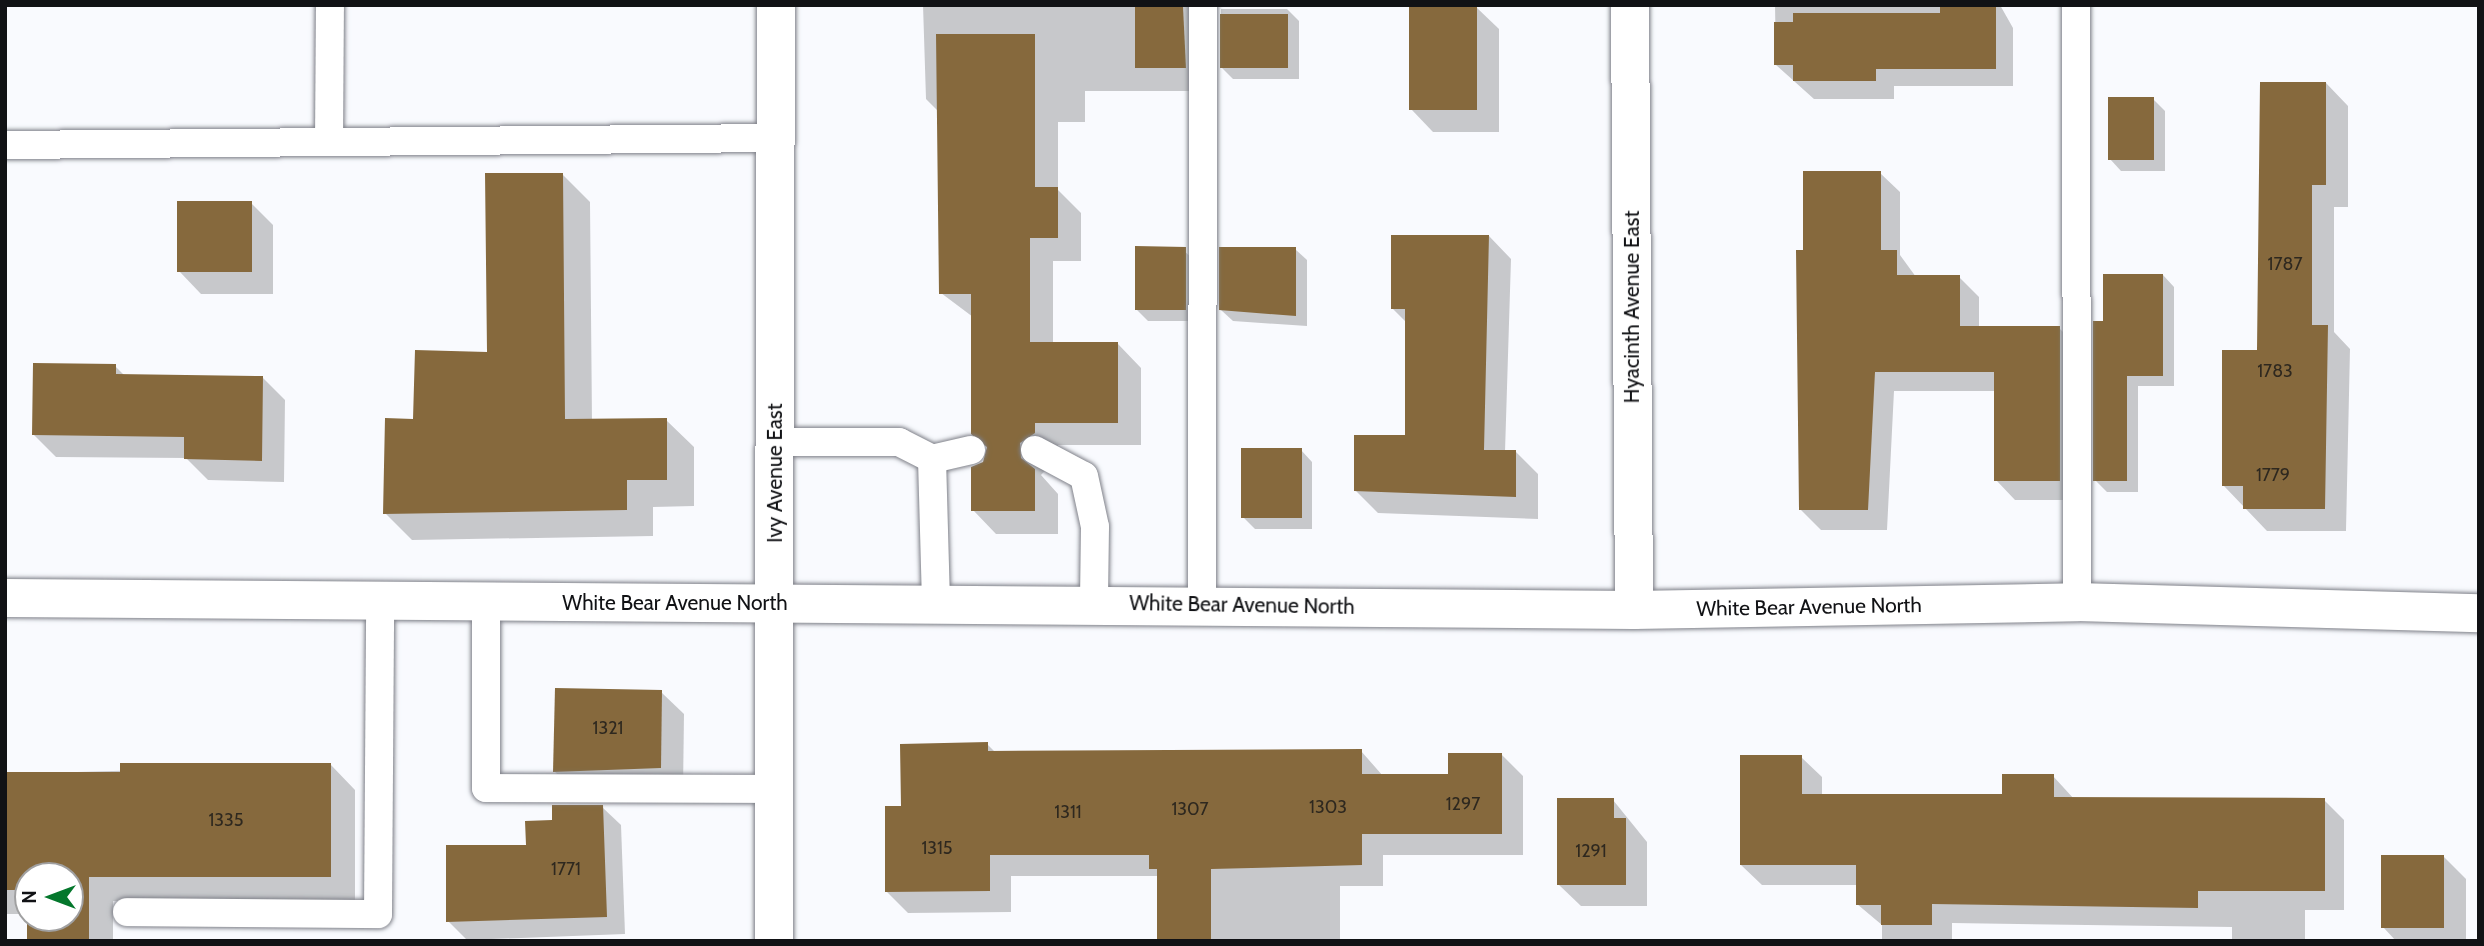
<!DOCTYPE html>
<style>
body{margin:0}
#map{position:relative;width:2484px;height:946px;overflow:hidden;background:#f9fafe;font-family:Cabin,sans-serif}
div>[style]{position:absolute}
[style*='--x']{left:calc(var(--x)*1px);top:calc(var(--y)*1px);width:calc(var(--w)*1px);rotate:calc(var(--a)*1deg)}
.shadow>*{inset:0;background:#0003}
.building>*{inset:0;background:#86693d}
.roads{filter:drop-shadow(0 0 2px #7f8189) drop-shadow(0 0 2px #7f8189)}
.lane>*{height:28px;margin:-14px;padding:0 14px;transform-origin:14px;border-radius:14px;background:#fff}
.street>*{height:38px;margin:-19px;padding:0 19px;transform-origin:19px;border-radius:19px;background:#fff}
.secondary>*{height:38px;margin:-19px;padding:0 19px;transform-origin:19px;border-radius:19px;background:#fff}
span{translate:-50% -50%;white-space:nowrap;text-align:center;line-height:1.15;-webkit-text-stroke:6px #fff;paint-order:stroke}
.number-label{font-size:18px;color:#2e281f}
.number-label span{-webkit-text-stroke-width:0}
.street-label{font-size:21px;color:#111215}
.frame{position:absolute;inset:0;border:7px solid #111215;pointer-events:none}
.north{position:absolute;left:14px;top:862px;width:70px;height:70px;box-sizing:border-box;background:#fff;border:2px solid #a0a0a1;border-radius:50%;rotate:270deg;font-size:19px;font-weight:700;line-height:28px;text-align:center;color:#111215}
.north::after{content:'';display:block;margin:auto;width:24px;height:32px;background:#04772c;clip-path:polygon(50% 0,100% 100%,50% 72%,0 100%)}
</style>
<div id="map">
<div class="shadow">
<div style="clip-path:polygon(923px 5px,1189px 5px,1209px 91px,1085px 91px,1085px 122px,1058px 122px,1058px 190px,1081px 213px,1081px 261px,1053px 261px,1053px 344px,1118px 344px,1141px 368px,1141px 445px,1058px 445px,1058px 457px,1041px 475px,1058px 494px,1058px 534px,996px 534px,973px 510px,988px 449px,973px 433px,973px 317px,941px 293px,939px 112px,926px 99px)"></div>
<div style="clip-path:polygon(1775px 5px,2000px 5px,2013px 28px,2013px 86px,1894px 86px,1894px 99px,1814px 99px,1776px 65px)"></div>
<div style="clip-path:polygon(2257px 5px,2352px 5px,2352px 7px,2259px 7px)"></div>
<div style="clip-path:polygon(1476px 7px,1499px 29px,1499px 132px,1433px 132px,1411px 109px)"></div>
<div style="clip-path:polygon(1221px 9px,1287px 9px,1299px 21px,1299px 79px,1233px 79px,1221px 67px)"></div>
<div style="clip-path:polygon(2326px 83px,2348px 106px,2348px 207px,2334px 207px,2334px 332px,2350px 349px,2346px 531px,2267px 531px,2224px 486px)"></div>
<div style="clip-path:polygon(2153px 99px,2165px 111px,2165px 171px,2121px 171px,2110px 159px)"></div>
<div style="clip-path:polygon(1880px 173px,1900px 192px,1900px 255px,1916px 277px,1959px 277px,1979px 297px,1979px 328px,2059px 328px,2079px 348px,2079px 500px,2015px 500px,1996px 480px,1996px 391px,1894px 391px,1887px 530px,1821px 530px,1801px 510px,1805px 251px)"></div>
<div style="clip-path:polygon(563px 175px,590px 202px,592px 421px,666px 420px,694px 447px,694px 506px,653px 507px,653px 536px,412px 540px,385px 513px,414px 421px,489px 354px)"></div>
<div style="clip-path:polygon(251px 203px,273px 225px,273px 294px,201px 294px,179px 271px)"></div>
<div style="clip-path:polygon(1489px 236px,1511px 259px,1505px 452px,1516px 452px,1538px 474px,1538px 519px,1378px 513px,1356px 491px,1407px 437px,1407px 323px,1392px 308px)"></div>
<div style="clip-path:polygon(1182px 249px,1194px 260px,1197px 321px,1148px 321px,1137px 310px)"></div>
<div style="clip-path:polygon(1295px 249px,1307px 260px,1307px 326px,1233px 321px,1221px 310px)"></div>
<div style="clip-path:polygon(2163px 275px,2174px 287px,2174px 386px,2138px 386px,2138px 492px,2107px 492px,2095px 480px,2105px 323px)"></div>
<div style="clip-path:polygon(115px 366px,125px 376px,263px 378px,285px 400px,284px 482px,208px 480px,186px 458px,56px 457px,34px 435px)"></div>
<div style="clip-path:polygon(1301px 450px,1312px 462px,1312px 529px,1255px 529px,1243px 517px)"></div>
<div style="clip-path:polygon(661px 692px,684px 714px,683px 790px,577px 793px,554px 771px)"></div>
<div style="clip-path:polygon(987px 744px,995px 752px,1361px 751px,1383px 776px,1450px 776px,1501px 754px,1523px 776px,1523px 855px,1383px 855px,1383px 886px,1340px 886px,1340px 941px,1159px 941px,1159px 876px,1011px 876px,1011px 912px,908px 913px,886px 891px,903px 807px)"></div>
<div style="clip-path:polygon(1801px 757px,1822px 777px,1822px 796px,2004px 796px,2053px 776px,2074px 799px,2324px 800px,2344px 820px,2344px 910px,2305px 910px,2305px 941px,2232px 941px,2232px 927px,1952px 923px,1952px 941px,1882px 941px,1882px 925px,1857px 904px,1857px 885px,1762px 885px,1741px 865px)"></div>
<div style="clip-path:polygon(331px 765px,355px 790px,355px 901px,113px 901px,113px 941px,29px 941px,29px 918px,70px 918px,70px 876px,28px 876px,28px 914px,5px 914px,5px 774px)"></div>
<div style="clip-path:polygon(1613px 800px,1647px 842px,1647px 906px,1581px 906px,1558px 884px)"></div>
<div style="clip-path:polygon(602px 807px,621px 825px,625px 934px,467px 940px,448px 921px,553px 821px)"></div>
<div style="clip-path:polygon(2444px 857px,2466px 879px,2466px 941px,2396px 941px,2383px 927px)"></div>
</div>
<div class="building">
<div style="clip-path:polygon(1409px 5px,1477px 5px,1477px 110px,1409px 110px)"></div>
<div style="clip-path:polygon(1135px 7px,1183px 7px,1186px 68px,1135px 68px)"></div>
<div style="clip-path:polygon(1940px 7px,1996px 7px,1996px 69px,1876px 69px,1876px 81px,1793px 81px,1793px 65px,1774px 65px,1774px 22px,1793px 22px,1793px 13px,1940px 13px)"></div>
<div style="clip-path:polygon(1220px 14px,1288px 14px,1288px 68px,1220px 68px)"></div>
<div style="clip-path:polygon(936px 34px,1035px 34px,1035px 187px,1058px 187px,1058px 238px,1030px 238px,1030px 342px,1118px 342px,1118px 423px,1035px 423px,1035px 433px,1020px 443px,1021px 458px,1035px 469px,1035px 511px,971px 511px,971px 467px,983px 462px,987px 447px,971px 434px,971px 294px,939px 294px)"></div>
<div style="clip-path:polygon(2260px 82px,2326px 82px,2326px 185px,2312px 185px,2312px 325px,2328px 325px,2325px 509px,2243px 509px,2243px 486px,2222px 486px,2222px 350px,2257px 350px)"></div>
<div style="clip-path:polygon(2108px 97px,2154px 97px,2154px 160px,2108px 160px)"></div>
<div style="clip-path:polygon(1803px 171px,1881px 171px,1881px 250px,1897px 250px,1897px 275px,1960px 275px,1960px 326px,2060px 326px,2060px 481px,1994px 481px,1994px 372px,1875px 372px,1868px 510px,1799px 510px,1796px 250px,1803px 250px)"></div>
<div style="clip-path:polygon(485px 173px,563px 173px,565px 419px,667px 418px,667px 480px,627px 480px,627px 510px,383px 514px,385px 418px,413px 419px,415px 350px,487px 352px)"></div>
<div style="clip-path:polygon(177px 201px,252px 201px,252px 272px,177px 272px)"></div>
<div style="clip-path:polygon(1391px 235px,1489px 235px,1484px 450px,1516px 450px,1516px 497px,1354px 491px,1354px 435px,1405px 435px,1405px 309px,1391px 309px)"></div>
<div style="clip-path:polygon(1135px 246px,1186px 247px,1186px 310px,1135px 310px)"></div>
<div style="clip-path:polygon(1219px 247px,1296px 247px,1296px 316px,1219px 310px)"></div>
<div style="clip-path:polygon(2103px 274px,2163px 274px,2163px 376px,2127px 376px,2127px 481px,2093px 481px,2093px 321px,2103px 321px)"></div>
<div style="clip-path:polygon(33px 363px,116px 364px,116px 374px,263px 376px,262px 461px,184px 459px,184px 437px,32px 435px)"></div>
<div style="clip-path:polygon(1241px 448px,1302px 448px,1302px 518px,1241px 518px)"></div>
<div style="clip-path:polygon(555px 688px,662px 690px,661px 768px,553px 772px)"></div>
<div style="clip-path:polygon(988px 742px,988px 751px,1362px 749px,1362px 774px,1448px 774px,1448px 753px,1502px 753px,1502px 834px,1362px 834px,1362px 865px,1211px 869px,1211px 941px,1157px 941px,1157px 869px,1149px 869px,1149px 855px,990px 855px,990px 891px,885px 892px,885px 806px,901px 806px,900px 744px)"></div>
<div style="clip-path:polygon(1740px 755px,1802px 755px,1802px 794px,2002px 794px,2002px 774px,2054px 774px,2054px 797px,2325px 798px,2325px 891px,2198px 891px,2198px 908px,1932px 904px,1932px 925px,1881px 925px,1881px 905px,1856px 905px,1856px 865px,1740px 865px)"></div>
<div style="clip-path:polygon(evenodd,120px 763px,331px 763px,331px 877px,89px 877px,89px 941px,27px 941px,27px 890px,5px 890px,5px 772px,120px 772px,120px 763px,28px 876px,70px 876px,70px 918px,28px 918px,28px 876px)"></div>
<div style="clip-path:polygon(1557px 798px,1614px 798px,1614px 818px,1626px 818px,1626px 885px,1557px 885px)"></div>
<div style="clip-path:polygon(552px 805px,603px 805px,607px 917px,446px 922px,446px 845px,526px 845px,525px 821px,552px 820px)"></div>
<div style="clip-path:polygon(2381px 855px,2444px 855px,2444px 928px,2381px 928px)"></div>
</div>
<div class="roads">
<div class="lane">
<div style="--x:2076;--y:5;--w:597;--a:89.9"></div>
<div style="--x:329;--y:142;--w:137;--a:-89.6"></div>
<div style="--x:5;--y:145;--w:771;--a:-0.52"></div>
<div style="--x:775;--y:442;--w:124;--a:0"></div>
<div style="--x:899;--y:442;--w:37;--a:27"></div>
<div style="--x:932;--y:459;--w:144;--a:88.4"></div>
<div style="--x:1035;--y:450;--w:55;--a:28"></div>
<div style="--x:1084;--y:476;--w:52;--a:77.8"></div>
<div style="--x:1095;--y:527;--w:76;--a:90.8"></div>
<div style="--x:932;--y:459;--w:40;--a:-13"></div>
<div style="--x:486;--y:601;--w:187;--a:90"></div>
<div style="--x:486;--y:788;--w:288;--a:0.2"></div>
<div style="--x:1202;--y:604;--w:599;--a:-89.9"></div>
<div style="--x:127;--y:912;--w:251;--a:0.5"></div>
<div style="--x:378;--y:914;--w:313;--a:-89.6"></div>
</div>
<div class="street">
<div style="--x:1630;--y:5;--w:605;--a:89.62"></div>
<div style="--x:774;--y:941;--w:337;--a:-90"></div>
</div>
<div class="secondary">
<div style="--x:5;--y:598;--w:1629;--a:0.42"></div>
<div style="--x:1634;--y:610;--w:443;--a:-1"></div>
<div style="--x:2077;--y:602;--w:402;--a:1.6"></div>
<div style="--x:774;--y:604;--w:599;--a:-89.81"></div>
</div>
</div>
<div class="number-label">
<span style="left:2285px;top:264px">1787</span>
<span style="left:2275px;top:371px">1783</span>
<span style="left:2273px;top:475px">1779</span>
<span style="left:608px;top:728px">1321</span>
<span style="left:1463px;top:804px">1297</span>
<span style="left:1328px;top:807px">1303</span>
<span style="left:1190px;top:809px">1307</span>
<span style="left:1068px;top:812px">1311</span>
<span style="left:226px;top:820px">1335</span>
<span style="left:937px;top:848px">1315</span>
<span style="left:1591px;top:851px">1291</span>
<span style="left:566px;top:869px">1771</span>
</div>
<div class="street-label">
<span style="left:1632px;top:307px;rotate:-90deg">Hyacinth Avenue East</span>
<span style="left:775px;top:473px;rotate:-90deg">Ivy Avenue East</span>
<span style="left:675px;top:603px">White Bear Avenue North</span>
<span style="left:1242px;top:605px;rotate:1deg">White Bear Avenue North</span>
<span style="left:1809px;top:607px;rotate:-1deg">White Bear Avenue North</span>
</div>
<div class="frame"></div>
<div class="north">N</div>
</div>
